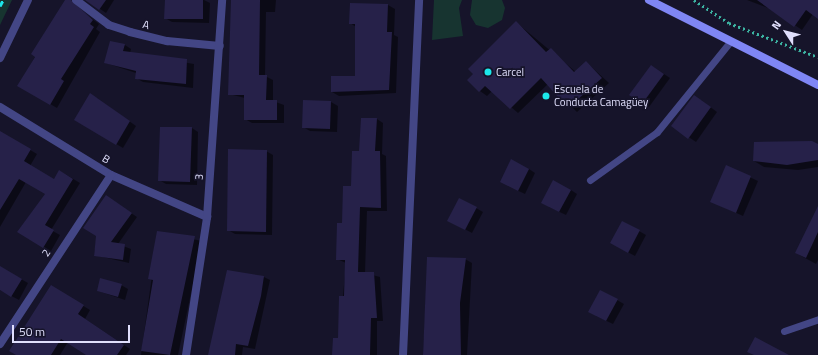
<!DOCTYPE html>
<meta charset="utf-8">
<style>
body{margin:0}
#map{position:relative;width:818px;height:355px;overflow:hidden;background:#16142a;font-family:"Titillium Web",sans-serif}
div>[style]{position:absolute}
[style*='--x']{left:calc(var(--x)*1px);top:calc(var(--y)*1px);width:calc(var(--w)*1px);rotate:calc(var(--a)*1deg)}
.green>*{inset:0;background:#173430}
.shadow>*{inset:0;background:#0007}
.building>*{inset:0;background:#262149}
.path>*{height:2.5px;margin-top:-1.25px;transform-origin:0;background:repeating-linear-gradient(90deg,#3cb4a2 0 2px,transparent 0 5px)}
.service>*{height:7px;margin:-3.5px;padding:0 3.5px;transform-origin:3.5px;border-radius:3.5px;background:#434685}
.minor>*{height:8px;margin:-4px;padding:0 4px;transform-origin:4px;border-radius:4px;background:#434685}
.tertiary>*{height:8px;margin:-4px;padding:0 4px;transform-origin:4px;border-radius:4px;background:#434685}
.secondary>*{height:8px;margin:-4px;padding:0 4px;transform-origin:4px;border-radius:4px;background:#7f86f4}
.rail>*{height:3px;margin-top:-1.5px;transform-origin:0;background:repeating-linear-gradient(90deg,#1ce8eb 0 6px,transparent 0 11px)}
.dots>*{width:11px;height:11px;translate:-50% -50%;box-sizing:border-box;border:2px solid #16142a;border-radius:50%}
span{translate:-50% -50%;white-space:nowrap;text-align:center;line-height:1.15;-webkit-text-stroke:3.5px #16142a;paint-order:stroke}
.street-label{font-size:11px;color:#e0dffc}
.poi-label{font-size:11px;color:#e0dffc}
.left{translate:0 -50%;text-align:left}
.north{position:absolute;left:766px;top:12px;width:40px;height:40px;-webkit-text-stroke:3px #16142a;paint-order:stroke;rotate:306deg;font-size:11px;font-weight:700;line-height:16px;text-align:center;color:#e0dffc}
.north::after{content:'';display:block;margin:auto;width:14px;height:18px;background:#e0dffc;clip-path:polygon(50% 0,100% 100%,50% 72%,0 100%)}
.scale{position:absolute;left:12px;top:325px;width:118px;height:18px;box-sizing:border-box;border:2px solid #e0dffc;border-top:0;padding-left:5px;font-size:12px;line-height:14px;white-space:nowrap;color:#e0dffc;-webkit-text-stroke:3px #16142a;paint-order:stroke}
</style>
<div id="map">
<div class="green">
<div style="clip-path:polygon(0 0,12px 0,0 25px)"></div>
<div style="clip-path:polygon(434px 0,462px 0,459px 8px,463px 36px,432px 40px)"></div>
<div style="clip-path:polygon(472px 0,502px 0,505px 8px,502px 20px,488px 28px,476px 25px,470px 15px)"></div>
</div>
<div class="shadow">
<div style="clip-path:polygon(66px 0,81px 0,79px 9px,99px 24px,96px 29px,100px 32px,57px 108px,19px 86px)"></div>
<div style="clip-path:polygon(87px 0,114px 0,106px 13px)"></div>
<div style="clip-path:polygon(166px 0,204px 0,210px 3px,209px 23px,172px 22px,165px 18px)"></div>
<div style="clip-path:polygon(232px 0,276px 0,275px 12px,266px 12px,265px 76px,273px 80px,273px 101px,284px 105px,284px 123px,252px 123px,245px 119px,245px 98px,229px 94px)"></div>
<div style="clip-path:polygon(747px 0,818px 0,818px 18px,813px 14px,802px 30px,771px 9px)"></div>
<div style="clip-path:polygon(388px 5px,395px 9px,394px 35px,398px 37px,396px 93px,339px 96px,332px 92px,356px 77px,356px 27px,350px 23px)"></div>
<div style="clip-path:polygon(517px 23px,576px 72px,586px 62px,609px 83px,577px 112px,548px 84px,518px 113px,492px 91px,487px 96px,480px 91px)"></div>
<div style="clip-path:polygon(125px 45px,131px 49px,130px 53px,194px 64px,193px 88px,143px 82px,136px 78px,136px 73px,106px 63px)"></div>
<div style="clip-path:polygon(652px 66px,670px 78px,649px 107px,642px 103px)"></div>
<div style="clip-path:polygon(97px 98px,136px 126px,123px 148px,75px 120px)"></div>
<div style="clip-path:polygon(701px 100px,717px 112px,696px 142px,672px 126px)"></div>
<div style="clip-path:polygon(331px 102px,338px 106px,337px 132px,310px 131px,303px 127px)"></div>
<div style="clip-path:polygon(377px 119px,383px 123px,382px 154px,386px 156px,387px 211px,367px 211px,365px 273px,380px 277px,383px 321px,377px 321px,377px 355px,334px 355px,339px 339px,346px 263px,337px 259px,343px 224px,360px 152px)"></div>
<div style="clip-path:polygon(192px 128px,198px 132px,197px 185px,166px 184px,159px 180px)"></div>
<div style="clip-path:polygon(0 132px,37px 154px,30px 166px,54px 180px,60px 171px,80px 183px,51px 230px,60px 235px,51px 251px,18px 231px,46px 194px,26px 182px,0 227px)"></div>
<div style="clip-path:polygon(818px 145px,818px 167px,798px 170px,764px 167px,754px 161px)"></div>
<div style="clip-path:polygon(266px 151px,273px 155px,272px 235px,235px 234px,228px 230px)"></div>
<div style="clip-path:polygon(726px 166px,758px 181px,743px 216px,712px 202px)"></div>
<div style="clip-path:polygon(529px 169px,535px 173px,525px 194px,508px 186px)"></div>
<div style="clip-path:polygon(571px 190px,577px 194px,566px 215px,549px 207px)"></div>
<div style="clip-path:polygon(112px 200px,137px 217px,118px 244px,131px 249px,129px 263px,94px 255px,97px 235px)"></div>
<div style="clip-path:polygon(476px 208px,483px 212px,472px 233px,455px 224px)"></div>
<div style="clip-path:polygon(818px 209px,818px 260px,816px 264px,796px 253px)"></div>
<div style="clip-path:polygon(639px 231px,646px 235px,635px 256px,618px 247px)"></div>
<div style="clip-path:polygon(158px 232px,202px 241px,178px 355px,141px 355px)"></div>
<div style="clip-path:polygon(428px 258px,465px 259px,472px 263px,467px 355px,423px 355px)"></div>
<div style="clip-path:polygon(0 267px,28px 283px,19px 300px,0 290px)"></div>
<div style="clip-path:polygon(264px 277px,270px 280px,255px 349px,243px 347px,242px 355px,209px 355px)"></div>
<div style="clip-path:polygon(121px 285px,128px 289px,125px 300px,98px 291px)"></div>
<div style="clip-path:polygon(52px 287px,90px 310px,85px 319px,130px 349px,126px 355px,88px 355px,68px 342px,60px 355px,18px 355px)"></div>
<div style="clip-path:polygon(617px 300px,624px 304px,613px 324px,596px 316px)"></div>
</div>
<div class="building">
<div style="clip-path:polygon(65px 0,71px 0,93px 20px,90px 24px,94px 27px,61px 79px,64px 81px,50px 105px,17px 86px,35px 57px,31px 54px)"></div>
<div style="clip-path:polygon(85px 0,106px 0,99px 10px)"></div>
<div style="clip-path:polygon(165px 0,203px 0,203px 19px,164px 19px)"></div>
<div style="clip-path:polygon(231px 0,260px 0,259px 75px,267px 75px,266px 100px,277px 100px,277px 120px,244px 120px,244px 95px,228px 95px)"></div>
<div style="clip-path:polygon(757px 0,818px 0,818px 19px,806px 10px,794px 27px)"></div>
<div style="clip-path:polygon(350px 3px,388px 4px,387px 32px,392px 32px,389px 90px,331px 92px,331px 76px,355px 76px,355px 24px,349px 24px)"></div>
<div style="clip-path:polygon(516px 21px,546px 52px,551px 48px,574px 72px,586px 61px,602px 78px,568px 108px,541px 78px,510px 109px,485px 86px,479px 92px,467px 80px,473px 74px,468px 69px)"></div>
<div style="clip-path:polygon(110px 41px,125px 44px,123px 51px,187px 59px,186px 84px,135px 79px,136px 71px,104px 63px)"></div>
<div style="clip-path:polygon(651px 65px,664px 74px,642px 104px,629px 95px)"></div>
<div style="clip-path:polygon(90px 93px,130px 121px,116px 145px,74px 120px)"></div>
<div style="clip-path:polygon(694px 95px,711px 107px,688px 139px,671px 126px)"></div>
<div style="clip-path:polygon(303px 100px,331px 101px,330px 129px,302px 128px)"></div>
<div style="clip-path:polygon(361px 118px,377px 118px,375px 151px,380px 151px,381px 208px,360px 207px,358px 272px,374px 272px,377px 318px,371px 318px,370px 355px,332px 355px,333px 338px,338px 338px,339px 296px,344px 296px,345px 260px,336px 260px,337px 223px,342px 223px,343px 186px,351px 186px,352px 151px,359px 151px)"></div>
<div style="clip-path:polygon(160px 127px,192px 127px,190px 182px,158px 181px)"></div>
<div style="clip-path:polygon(0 131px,31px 149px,24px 161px,54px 179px,59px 170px,73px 179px,45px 225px,54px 230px,43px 248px,17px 232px,45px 194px,19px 179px,0 210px)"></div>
<div style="clip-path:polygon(812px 141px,818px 144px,818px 160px,787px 165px,753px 161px,754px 142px)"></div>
<div style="clip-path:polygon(228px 149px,267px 150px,266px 232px,227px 231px)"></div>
<div style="clip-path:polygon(511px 159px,529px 169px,518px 191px,500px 182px)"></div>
<div style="clip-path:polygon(726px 165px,751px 176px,736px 213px,710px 202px)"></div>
<div style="clip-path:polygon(553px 180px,571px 190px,559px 212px,541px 203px)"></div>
<div style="clip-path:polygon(106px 195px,132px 213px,111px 242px,125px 244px,123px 260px,94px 256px,96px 236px,83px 228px)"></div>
<div style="clip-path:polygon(459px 198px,477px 207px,465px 230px,447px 221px)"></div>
<div style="clip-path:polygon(818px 206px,818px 232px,806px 258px,795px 253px)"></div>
<div style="clip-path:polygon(622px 221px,640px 230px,628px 253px,610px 243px)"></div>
<div style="clip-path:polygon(157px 231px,195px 236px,170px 355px,141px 351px,153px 280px,148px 279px)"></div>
<div style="clip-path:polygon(427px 257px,466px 258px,460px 303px,461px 355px,423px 355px)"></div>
<div style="clip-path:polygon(0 266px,22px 279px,11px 297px,0 290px)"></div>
<div style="clip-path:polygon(227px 270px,264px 276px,261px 296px,248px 346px,236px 344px,235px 355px,208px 355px)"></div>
<div style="clip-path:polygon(100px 278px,122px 284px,118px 297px,97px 291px)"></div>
<div style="clip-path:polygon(51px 285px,84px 305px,78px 314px,124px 345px,117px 355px,86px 355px,61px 339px,51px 355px,16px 355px,9px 351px)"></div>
<div style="clip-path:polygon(600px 290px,618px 299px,606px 321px,588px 312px)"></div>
<div style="clip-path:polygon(755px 337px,789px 355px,754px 355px,747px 352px)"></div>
</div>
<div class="path">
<div style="--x:694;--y:0;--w:42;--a:33.3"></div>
<div style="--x:729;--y:23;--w:95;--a:20.9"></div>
</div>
<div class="service">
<div style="--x:590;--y:180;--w:82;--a:-35.6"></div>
<div style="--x:657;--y:132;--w:116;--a:-51"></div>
<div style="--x:784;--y:331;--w:36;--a:-19"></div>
</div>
<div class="minor">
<div style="--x:76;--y:0;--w:41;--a:37.1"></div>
<div style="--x:109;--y:25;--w:22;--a:18"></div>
<div style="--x:130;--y:32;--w:38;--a:14"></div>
<div style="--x:167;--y:41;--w:53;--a:5.4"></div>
<div style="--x:0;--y:107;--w:130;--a:31.5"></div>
<div style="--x:111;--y:175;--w:105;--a:23.6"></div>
<div style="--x:0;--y:344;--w:202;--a:-56.7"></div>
<div style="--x:186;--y:355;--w:140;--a:-81.3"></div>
<div style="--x:207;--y:217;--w:218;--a:-86"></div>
<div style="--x:403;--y:355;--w:355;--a:-87.4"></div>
</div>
<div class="tertiary">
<div style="--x:0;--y:58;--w:64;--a:-64.2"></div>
</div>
<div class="secondary">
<div style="--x:649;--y:0;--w:189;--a:26.7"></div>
</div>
<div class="rail">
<div style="--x:0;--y:6;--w:7;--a:-63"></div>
</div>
<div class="dots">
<div style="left:488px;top:72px;background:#1ce8eb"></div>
<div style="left:546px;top:96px;background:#1ce8eb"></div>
</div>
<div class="street-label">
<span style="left:146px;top:25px;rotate:13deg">A</span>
<span style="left:106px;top:159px;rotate:31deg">B</span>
<span style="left:199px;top:177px;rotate:-86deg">3</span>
<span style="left:46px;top:253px;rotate:-57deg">2</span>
</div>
<div class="poi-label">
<span class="left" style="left:496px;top:72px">Carcel</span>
<span class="left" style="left:554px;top:96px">Escuela de<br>Conducta Camagüey</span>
</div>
<div class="north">N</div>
<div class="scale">50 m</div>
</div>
